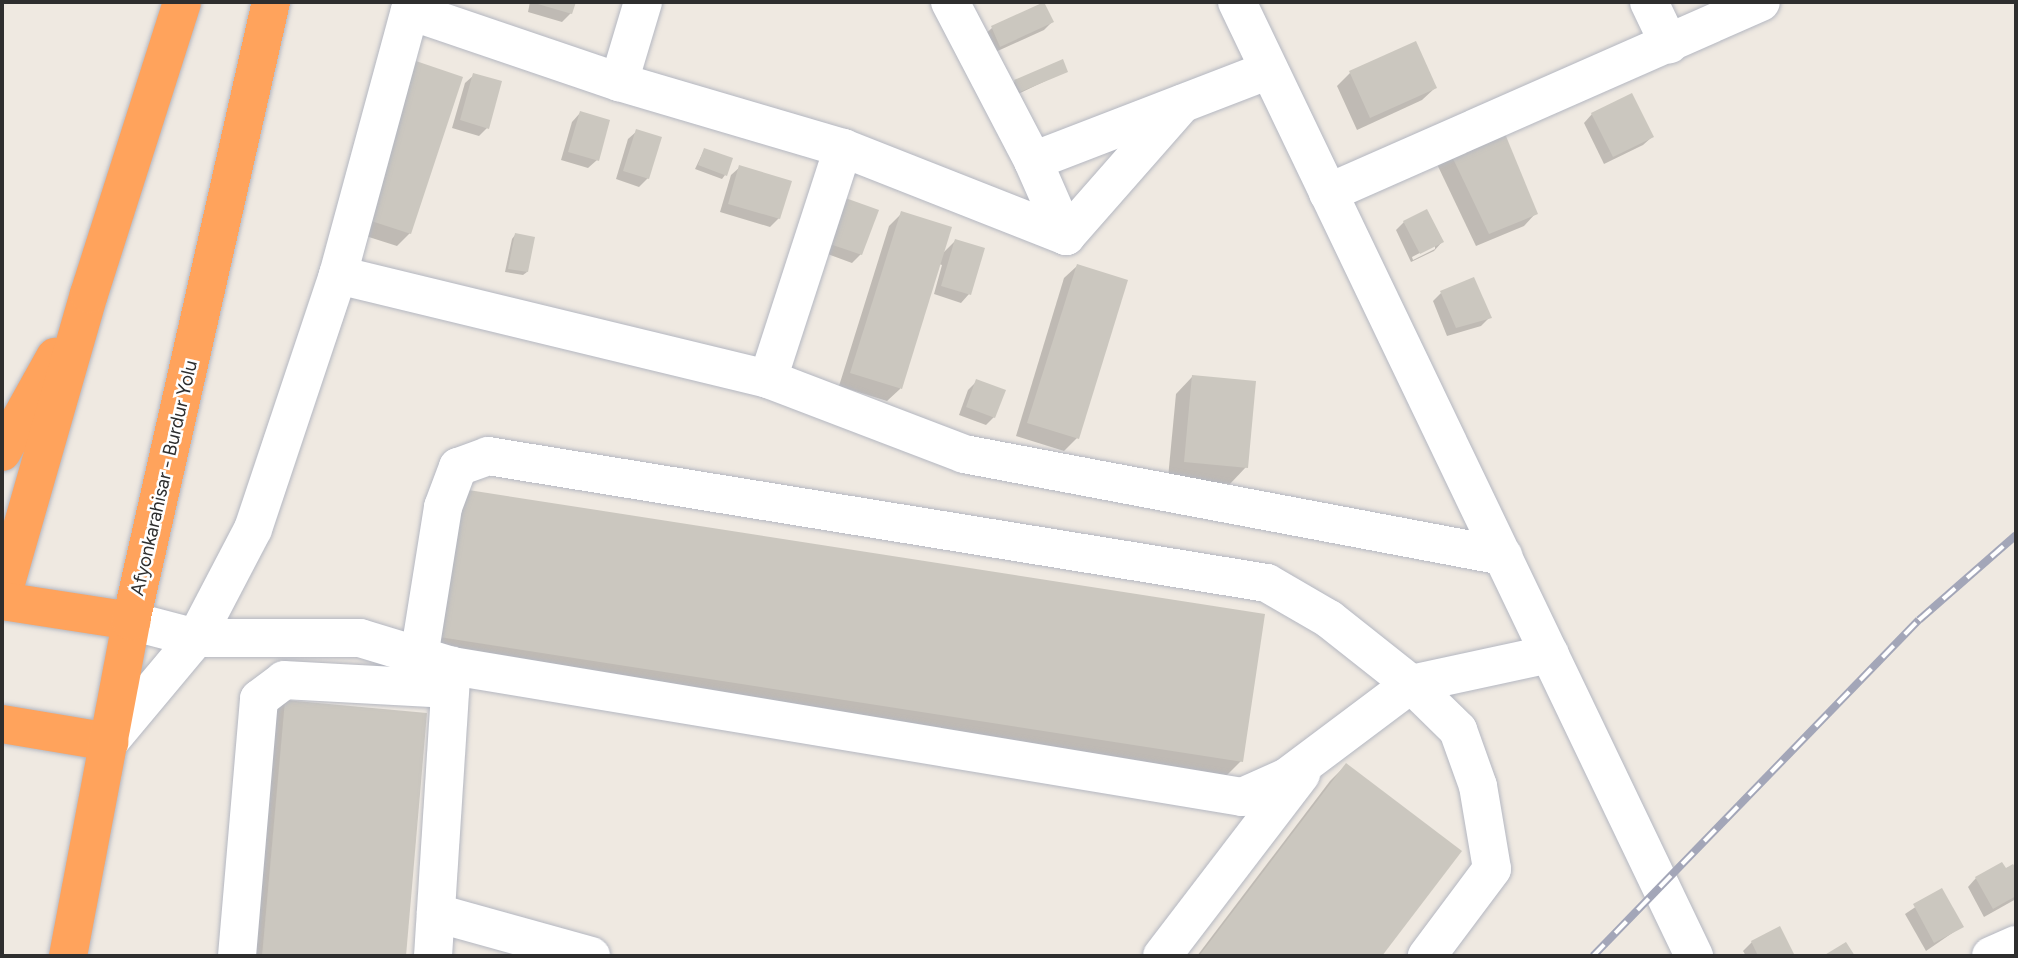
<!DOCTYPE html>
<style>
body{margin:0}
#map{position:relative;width:2018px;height:958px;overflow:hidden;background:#efe9e1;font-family:Figtree,sans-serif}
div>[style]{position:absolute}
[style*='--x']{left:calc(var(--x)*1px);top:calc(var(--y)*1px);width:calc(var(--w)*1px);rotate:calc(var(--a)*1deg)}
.shadow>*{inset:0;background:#0003}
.building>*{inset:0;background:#cbc7bf}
.roads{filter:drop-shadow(0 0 2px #b4b7c1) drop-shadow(0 0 2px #b4b7c1)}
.minor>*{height:38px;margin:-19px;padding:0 19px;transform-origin:19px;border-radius:19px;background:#fff}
.highway>*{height:38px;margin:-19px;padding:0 19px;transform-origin:19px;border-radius:19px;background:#ffa35c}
.rail>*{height:8px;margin-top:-4px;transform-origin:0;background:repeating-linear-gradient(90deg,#fff 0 16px,#a3a6b8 0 32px);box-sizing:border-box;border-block:2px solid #a3a6b8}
span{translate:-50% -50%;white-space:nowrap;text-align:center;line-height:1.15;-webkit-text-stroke:5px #fff;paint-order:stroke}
.street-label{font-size:19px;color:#2e2e2e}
.frame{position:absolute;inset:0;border:4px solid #2e2e2e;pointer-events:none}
</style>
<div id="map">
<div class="shadow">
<div style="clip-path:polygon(530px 2px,574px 2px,571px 13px,562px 22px,528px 12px)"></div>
<div style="clip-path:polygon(1044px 4px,1052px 22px,1044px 30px,991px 54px,983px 36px,992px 28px)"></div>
<div style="clip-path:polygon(1415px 43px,1435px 88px,1422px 100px,1357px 130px,1337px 86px,1350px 73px)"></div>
<div style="clip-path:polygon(1066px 71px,1016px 95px,1012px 85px,1015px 81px)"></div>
<div style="clip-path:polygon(401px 75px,410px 233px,397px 246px,350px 231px)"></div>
<div style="clip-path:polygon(474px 75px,487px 128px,479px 136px,452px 128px,465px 83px)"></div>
<div style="clip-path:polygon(580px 113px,597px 160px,588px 168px,561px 160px,572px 122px)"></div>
<div style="clip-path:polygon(1592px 114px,1652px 137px,1643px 145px,1604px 164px,1584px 123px)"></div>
<div style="clip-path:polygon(1500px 126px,1536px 213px,1524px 226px,1476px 246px,1435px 160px)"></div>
<div style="clip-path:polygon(637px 131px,648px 178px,639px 187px,616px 179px,628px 139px)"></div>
<div style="clip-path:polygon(704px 150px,725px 175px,722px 179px,695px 169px)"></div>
<div style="clip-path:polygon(740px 167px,779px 218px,770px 227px,720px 212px,731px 175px)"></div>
<div style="clip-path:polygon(829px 206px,861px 254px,852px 263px,814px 249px)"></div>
<div style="clip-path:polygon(902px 213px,942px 254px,955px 241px,969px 294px,961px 303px,934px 294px,942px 265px,939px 264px,900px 389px,887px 401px,839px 386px,889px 226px)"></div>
<div style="clip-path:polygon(evenodd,1404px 222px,1442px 242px,1434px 251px,1411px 262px,1396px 230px,1404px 222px,1435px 245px,1435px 249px,1413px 260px,1412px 257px,1435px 245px)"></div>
<div style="clip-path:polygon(515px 235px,527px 272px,523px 275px,505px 272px,512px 239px)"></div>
<div style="clip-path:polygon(1077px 266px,1077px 438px,1064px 451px,1016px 436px,1064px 278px)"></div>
<div style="clip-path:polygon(1441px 293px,1489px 318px,1481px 326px,1447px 336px,1433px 301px)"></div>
<div style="clip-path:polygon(1192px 377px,1246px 467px,1230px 484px,1168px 478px,1176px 394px)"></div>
<div style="clip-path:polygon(977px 381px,994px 417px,986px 425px,959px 415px,968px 390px)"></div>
<div style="clip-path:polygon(445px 508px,1241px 761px,1224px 778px,423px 653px)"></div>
<div style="clip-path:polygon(285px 702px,425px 715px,404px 956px,247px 956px,268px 718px)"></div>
<div style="clip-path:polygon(1346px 765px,1460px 851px,1379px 956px,1197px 956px,1330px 781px)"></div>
<div style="clip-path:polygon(2013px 866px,2016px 872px,2016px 899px,1984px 917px,1968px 887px,1976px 878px)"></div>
<div style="clip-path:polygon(1941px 890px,1961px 927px,1926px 951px,1905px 914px)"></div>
<div style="clip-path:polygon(1779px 929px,1793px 956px,1746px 956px,1743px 951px,1752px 942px)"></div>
</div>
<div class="building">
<div style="clip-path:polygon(531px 2px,576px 2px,572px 14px)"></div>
<div style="clip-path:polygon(1044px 2px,1054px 22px,1000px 47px,991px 26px)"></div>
<div style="clip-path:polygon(1416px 41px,1437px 88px,1370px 118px,1349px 71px)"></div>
<div style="clip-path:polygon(1063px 59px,1068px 72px,1020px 92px,1014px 80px)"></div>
<div style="clip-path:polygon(413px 60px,463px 77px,411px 234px,362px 218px)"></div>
<div style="clip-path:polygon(473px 73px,502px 81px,489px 129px,460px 120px)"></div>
<div style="clip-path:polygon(1632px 93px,1654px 137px,1613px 157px,1591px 113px)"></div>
<div style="clip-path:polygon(580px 111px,610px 120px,599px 161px,568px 152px)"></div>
<div style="clip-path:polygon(1501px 124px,1538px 214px,1489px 234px,1447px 146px)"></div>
<div style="clip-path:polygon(636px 129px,662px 137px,649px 179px,623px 171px)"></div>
<div style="clip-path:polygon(704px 148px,733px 158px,727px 176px,698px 165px)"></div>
<div style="clip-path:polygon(739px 165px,792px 181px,780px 219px,728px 204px)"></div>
<div style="clip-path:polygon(837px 195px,879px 210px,862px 255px,821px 241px)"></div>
<div style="clip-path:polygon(1427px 209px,1444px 242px,1420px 254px,1403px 221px)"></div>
<div style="clip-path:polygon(901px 211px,952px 227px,902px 389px,850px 373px)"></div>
<div style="clip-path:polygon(515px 233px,535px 237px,528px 272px,508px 269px)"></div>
<div style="clip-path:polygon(955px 239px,985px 248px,971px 295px,941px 286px)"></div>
<div style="clip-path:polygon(1077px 264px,1128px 280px,1079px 439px,1027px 423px)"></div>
<div style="clip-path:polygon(1474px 277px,1492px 318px,1456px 328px,1440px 291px)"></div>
<div style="clip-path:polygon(1192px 375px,1256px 381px,1248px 468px,1184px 462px)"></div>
<div style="clip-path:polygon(976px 379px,1006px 390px,995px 418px,966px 407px)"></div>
<div style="clip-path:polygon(462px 489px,1265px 614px,1243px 762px,439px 637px)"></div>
<div style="clip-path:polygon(285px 700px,427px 713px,406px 956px,262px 956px)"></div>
<div style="clip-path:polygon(1346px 763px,1462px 851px,1382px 956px,1199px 956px)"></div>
<div style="clip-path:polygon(2002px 862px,2006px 868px,2013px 864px,2016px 868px,2016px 896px,1993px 909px,1975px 877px)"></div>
<div style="clip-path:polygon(1942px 888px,1964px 927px,1934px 943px,1913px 904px)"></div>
<div style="clip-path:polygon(1780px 926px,1795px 956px,1758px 956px,1751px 941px)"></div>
<div style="clip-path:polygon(1846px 942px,1855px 956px,1823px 956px)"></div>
</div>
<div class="roads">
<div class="minor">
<div style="--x:950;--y:2;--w:179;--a:62.4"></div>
<div style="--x:1033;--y:161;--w:82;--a:66.3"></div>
<div style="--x:1237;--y:2;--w:1058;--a:64.4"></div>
<div style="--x:1649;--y:2;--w:47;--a:64.5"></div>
<div style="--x:410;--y:11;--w:221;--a:18.8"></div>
<div style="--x:619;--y:82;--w:234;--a:16.4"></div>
<div style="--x:843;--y:148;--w:240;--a:21.5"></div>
<div style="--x:1066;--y:236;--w:176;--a:-48.7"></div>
<div style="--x:619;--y:82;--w:84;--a:-73.3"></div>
<div style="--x:1033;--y:161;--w:253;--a:-21.1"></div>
<div style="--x:1328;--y:193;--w:473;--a:-23.8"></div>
<div style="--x:338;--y:275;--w:442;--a:13.6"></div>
<div style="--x:768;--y:379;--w:210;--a:20.9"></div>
<div style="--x:964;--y:454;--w:549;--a:10.72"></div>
<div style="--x:768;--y:379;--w:243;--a:-72"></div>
<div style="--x:131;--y:621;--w:67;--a:14.7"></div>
<div style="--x:196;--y:638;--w:164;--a:0"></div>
<div style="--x:360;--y:638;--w:96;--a:16.9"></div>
<div style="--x:452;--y:666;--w:801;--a:9.42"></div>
<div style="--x:1242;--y:797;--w:49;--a:-24"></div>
<div style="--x:1287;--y:777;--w:155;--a:-36.9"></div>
<div style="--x:1411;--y:684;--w:142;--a:-12.2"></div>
<div style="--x:419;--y:657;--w:152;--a:-80.9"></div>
<div style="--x:443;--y:507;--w:43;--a:-69.4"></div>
<div style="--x:458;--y:467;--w:32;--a:-20"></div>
<div style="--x:488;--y:456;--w:789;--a:9.26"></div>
<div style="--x:1267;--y:583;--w:72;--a:30.1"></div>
<div style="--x:1329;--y:619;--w:105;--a:38.4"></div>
<div style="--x:1411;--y:684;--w:66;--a:44.4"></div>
<div style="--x:1458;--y:730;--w:59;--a:70.3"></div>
<div style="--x:1478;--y:786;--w:84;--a:80.4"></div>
<div style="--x:1492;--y:869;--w:109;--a:126.8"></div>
<div style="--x:109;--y:742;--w:136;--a:-50.1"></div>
<div style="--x:196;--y:638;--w:123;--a:-62.4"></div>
<div style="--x:253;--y:529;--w:268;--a:-71.5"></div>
<div style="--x:338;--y:275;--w:283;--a:-74.8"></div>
<div style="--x:436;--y:913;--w:161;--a:15.5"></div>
<div style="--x:237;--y:956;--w:258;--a:-85.1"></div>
<div style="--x:259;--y:699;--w:31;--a:-37"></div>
<div style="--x:284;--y:680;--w:166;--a:3.1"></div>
<div style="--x:433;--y:956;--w:291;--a:-86.3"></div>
<div style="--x:1162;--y:956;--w:229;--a:-52.6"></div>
<div style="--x:1991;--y:956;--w:27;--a:-24"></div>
</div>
<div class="highway">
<div style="--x:2;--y:452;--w:109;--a:-60.8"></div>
<div style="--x:2;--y:597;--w:315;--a:-74"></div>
<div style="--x:89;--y:294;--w:306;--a:-72.3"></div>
<div style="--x:2;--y:601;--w:131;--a:8.8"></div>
<div style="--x:2;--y:724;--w:109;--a:9.5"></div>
<div style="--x:68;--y:956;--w:341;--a:-79.3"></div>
<div style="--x:131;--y:621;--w:635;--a:-77.26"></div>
</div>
</div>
<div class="rail">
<div style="--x:1593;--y:956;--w:468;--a:-45.9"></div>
<div style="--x:1919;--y:620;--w:129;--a:-41.2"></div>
</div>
<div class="street-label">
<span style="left:164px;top:478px;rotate:-77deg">Afyonkarahisar - Burdur Yolu</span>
</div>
<div class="frame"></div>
</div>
